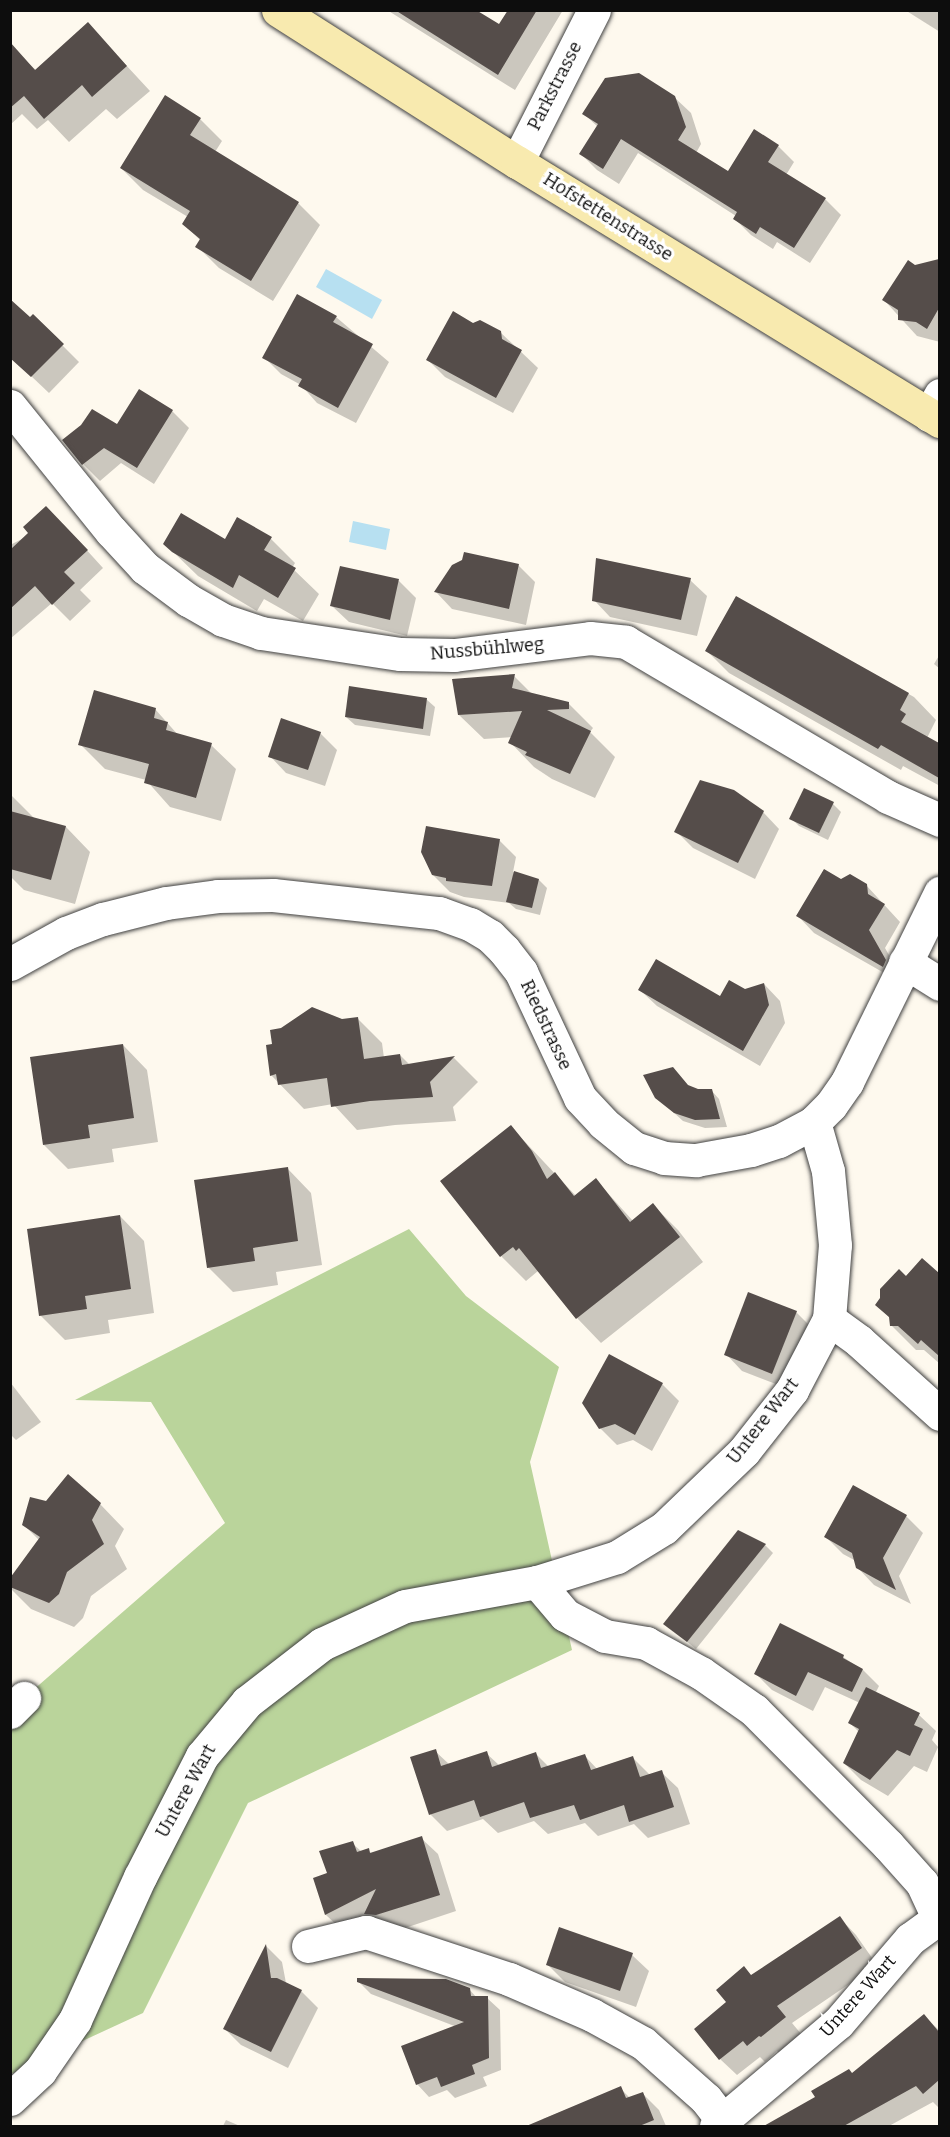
<!DOCTYPE html>
<meta charset="utf-8">
<style>
body{margin:0}
#map{position:relative;width:950px;height:2137px;overflow:hidden;background:#fef9ee;font-family:Bitter,serif}
div>[style]{position:absolute}
[style*='--x']{left:calc(var(--x)*1px);top:calc(var(--y)*1px);width:calc(var(--w)*1px);rotate:calc(var(--a)*1deg)}
.forest>*{inset:0;background:#bad49b}
.water>*{inset:0;background:#b7e0f1}
.shadow>*{inset:0;background:#0003}
.building>*{inset:0;background:#554d4a}
.roads{filter:drop-shadow(0 0 2px #404040) drop-shadow(0 0 2px #404040)}
.minor>*{height:33px;margin:-16.5px;padding:0 16.5px;transform-origin:16.5px;border-radius:16.5px;background:#fff}
.secondary>*{height:33px;margin:-16.5px;padding:0 16.5px;transform-origin:16.5px;border-radius:16.5px;background:#f8eaaf}
span{translate:-50% -50%;white-space:nowrap;text-align:center;line-height:1.15;-webkit-text-stroke:6px #fff;paint-order:stroke}
.street-label{font-size:18px;color:#0d0d0d}
.frame{position:absolute;inset:0;border:12px solid #0d0d0d;pointer-events:none}
</style>
<div id="map">
<div class="forest">
<div style="clip-path:polygon(409px 1229px,466px 1296px,559px 1367px,530px 1462px,572px 1650px,248px 1803px,143px 2013px,11px 2074px,10px 1721px,24px 1698px,225px 1523px,151px 1402px,75px 1400px)"></div>
</div>
<div class="water">
<div style="clip-path:polygon(326px 269px,382px 300px,372px 319px,316px 287px)"></div>
<div style="clip-path:polygon(353px 521px,390px 529px,386px 550px,349px 542px)"></div>
</div>
<div class="shadow">
<div style="clip-path:polygon(387px 10px,473px 10px,499px 26px,510px 10px,563px 10px,515px 90px)"></div>
<div style="clip-path:polygon(905px 10px,940px 10px,940px 32px)"></div>
<div style="clip-path:polygon(88px 24px,150px 91px,117px 119px,106px 109px,69px 142px,48px 120px,37px 129px,22px 114px,10px 125px,10px 47px,36px 70px)"></div>
<div style="clip-path:polygon(674px 97px,691px 113px,701px 144px,696px 153px,728px 173px,778px 146px,794px 162px,786px 175px,825px 199px,841px 215px,810px 263px,777px 242px,773px 249px,751px 235px,735px 219px,736px 216px,638px 153px,619px 184px,597px 170px,581px 154px,598px 127px,584px 114px)"></div>
<div style="clip-path:polygon(200px 119px,222px 141px,215px 152px,298px 203px,320px 225px,273px 301px,219px 268px,197px 246px,201px 241px,184px 224px,188px 217px,143px 190px,121px 168px)"></div>
<div style="clip-path:polygon(935px 262px,940px 264px,940px 342px,917px 336px,884px 300px,914px 266px)"></div>
<div style="clip-path:polygon(33px 316px,79px 362px,49px 393px,10px 356px)"></div>
<div style="clip-path:polygon(336px 317px,389px 362px,356px 423px,317px 403px,301px 385px,281px 374px,264px 357px)"></div>
<div style="clip-path:polygon(500px 332px,538px 368px,513px 413px,445px 377px,428px 360px)"></div>
<div style="clip-path:polygon(172px 411px,189px 428px,154px 484px,121px 463px,100px 481px,83px 464px,117px 426px)"></div>
<div style="clip-path:polygon(63px 524px,103px 568px,80px 590px,91px 601px,70px 621px,52px 603px,10px 639px,10px 545px,32px 534px)"></div>
<div style="clip-path:polygon(271px 539px,295px 563px,292px 568px,319px 594px,303px 621px,264px 599px,257px 611px,198px 576px,165px 544px)"></div>
<div style="clip-path:polygon(518px 565px,535px 582px,526px 625px,452px 609px,436px 592px)"></div>
<div style="clip-path:polygon(341px 568px,399px 581px,416px 598px,407px 636px,349px 622px,332px 606px)"></div>
<div style="clip-path:polygon(690px 580px,707px 596px,697px 636px,610px 617px,594px 600px)"></div>
<div style="clip-path:polygon(737px 598px,914px 697px,936px 720px,927px 738px,940px 745px,940px 786px,903px 766px,901px 770px,729px 673px,707px 651px)"></div>
<div style="clip-path:polygon(940px 654px,940px 669px,934px 664px)"></div>
<div style="clip-path:polygon(514px 676px,533px 695px,569px 704px,593px 728px,590px 732px,615px 757px,595px 798px,552px 779px,534px 767px,510px 742px,512px 737px,484px 739px,459px 715px)"></div>
<div style="clip-path:polygon(426px 699px,435px 707px,430px 736px,355px 725px,346px 717px)"></div>
<div style="clip-path:polygon(155px 709px,179px 736px,211px 745px,236px 769px,221px 821px,170px 807px,146px 780px,105px 769px,80px 744px)"></div>
<div style="clip-path:polygon(320px 733px,337px 750px,325px 786px,286px 773px,270px 756px)"></div>
<div style="clip-path:polygon(10px 794px,35px 819px,66px 827px,90px 852px,75px 904px,24px 890px,10px 876px)"></div>
<div style="clip-path:polygon(833px 804px,841px 812px,828px 840px,799px 826px,791px 818px)"></div>
<div style="clip-path:polygon(763px 812px,779px 829px,755px 879px,693px 848px,676px 831px)"></div>
<div style="clip-path:polygon(499px 840px,516px 857px,513px 872px,539px 880px,547px 888px,540px 915px,516px 909px,509px 903px,464px 897px,450px 892px,433px 875px)"></div>
<div style="clip-path:polygon(841px 881px,866px 885px,900px 922px,885px 948px,902px 978px,900px 982px,814px 933px,798px 916px)"></div>
<div style="clip-path:polygon(764px 984px,780px 1001px,785px 1023px,760px 1066px,657px 1006px,640px 990px,720px 998px)"></div>
<div style="clip-path:polygon(357px 1018px,382px 1043px,384px 1058px,400px 1055px,410px 1065px,454px 1058px,478px 1082px,453px 1107px,456px 1121px,395px 1125px,357px 1130px,333px 1104px,304px 1109px,271px 1075px,342px 1021px)"></div>
<div style="clip-path:polygon(123px 1045px,147px 1070px,158px 1142px,112px 1149px,114px 1162px,68px 1169px,44px 1145px)"></div>
<div style="clip-path:polygon(689px 1088px,698px 1091px,711px 1090px,719px 1099px,727px 1127px,705px 1128px,683px 1121px,661px 1101px)"></div>
<div style="clip-path:polygon(511px 1127px,576px 1196px,596px 1180px,633px 1221px,653px 1205px,678px 1230px,703px 1262px,601px 1343px,577px 1318px,542px 1274px,538px 1271px,526px 1281px,501px 1256px,442px 1181px)"></div>
<div style="clip-path:polygon(287px 1168px,311px 1193px,322px 1265px,276px 1272px,278px 1285px,233px 1292px,208px 1267px)"></div>
<div style="clip-path:polygon(120px 1216px,144px 1241px,154px 1313px,108px 1320px,110px 1333px,65px 1340px,40px 1315px)"></div>
<div style="clip-path:polygon(922px 1260px,940px 1275px,940px 1364px,924px 1350px,916px 1350px,891px 1325px,891px 1319px,877px 1305px)"></div>
<div style="clip-path:polygon(796px 1312px,813px 1329px,789px 1389px,742px 1371px,726px 1354px)"></div>
<div style="clip-path:polygon(10px 1382px,41px 1422px,16px 1440px,10px 1434px)"></div>
<div style="clip-path:polygon(662px 1384px,679px 1401px,652px 1451px,633px 1440px,617px 1445px,600px 1428px)"></div>
<div style="clip-path:polygon(47px 1503px,100px 1504px,124px 1529px,115px 1546px,127px 1569px,91px 1596px,83px 1618px,74px 1627px,31px 1609px,10px 1588px,10px 1581px,39px 1540px,24px 1525px)"></div>
<div style="clip-path:polygon(906px 1516px,923px 1533px,899px 1576px,911px 1604px,874px 1585px,857px 1567px,856px 1561px,843px 1554px,826px 1537px)"></div>
<div style="clip-path:polygon(765px 1545px,773px 1553px,696px 1649px,665px 1624px)"></div>
<div style="clip-path:polygon(843px 1657px,863px 1670px,879px 1686px,875px 1694px,919px 1715px,936px 1731px,932px 1740px,938px 1747px,927px 1772px,914px 1766px,888px 1796px,861px 1780px,844px 1763px,859px 1732px,850px 1723px,860px 1703px,825px 1687px,813px 1711px,772px 1690px,756px 1674px)"></div>
<div style="clip-path:polygon(435px 1751px,450px 1765px,486px 1753px,500px 1766px,536px 1754px,549px 1767px,585px 1756px,598px 1770px,633px 1758px,650px 1775px,661px 1772px,678px 1788px,690px 1824px,648px 1838px,634px 1824px,598px 1836px,585px 1823px,548px 1834px,534px 1821px,498px 1833px,483px 1819px,447px 1831px,431px 1815px,412px 1758px)"></div>
<div style="clip-path:polygon(421px 1838px,438px 1854px,456px 1911px,393px 1932px,343px 1931px,326px 1915px,315px 1879px,329px 1874px,352px 1843px,362px 1852px,368px 1850px,372px 1854px)"></div>
<div style="clip-path:polygon(840px 1918px,856px 1935px,877px 1965px,792px 2023px,802px 2035px,779px 2053px,777px 2051px,765px 2062px,760px 2057px,737px 2075px,720px 2059px,752px 1976px)"></div>
<div style="clip-path:polygon(266px 1946px,282px 1962px,286px 1983px,301px 1991px,318px 2008px,288px 2068px,241px 2045px,225px 2029px)"></div>
<div style="clip-path:polygon(632px 1955px,649px 1971px,636px 2007px,565px 1982px,548px 1965px)"></div>
<div style="clip-path:polygon(358px 1981px,469px 1989px,477px 1998px,487px 1998px,500px 2010px,501px 2070px,483px 2077px,487px 2086px,455px 2098px,447px 2090px,429px 2097px,417px 2084px,457px 2027px,371px 1994px)"></div>
<div style="clip-path:polygon(924px 2016px,940px 2031px,940px 2109px,933px 2102px,889px 2126px,782px 2126px,852px 2075px)"></div>
<div style="clip-path:polygon(620px 2088px,630px 2098px,642px 2093px,659px 2110px,666px 2126px,546px 2126px,543px 2119px)"></div>
<div style="clip-path:polygon(226px 2120px,240px 2126px,223px 2126px)"></div>
</div>
<div class="building">
<div style="clip-path:polygon(395px 10px,476px 10px,499px 24px,508px 10px,537px 10px,498px 75px)"></div>
<div style="clip-path:polygon(88px 22px,127px 66px,92px 97px,82px 85px,44px 119px,24px 96px,10px 108px,10px 42px,35px 70px)"></div>
<div style="clip-path:polygon(639px 73px,675px 96px,686px 127px,678px 140px,728px 171px,754px 129px,779px 145px,768px 162px,826px 198px,794px 248px,760px 227px,756px 234px,733px 219px,737px 212px,621px 139px,603px 169px,579px 154px,598px 124px,582px 114px,605px 78px)"></div>
<div style="clip-path:polygon(165px 95px,201px 118px,190px 135px,299px 202px,251px 281px,195px 247px,200px 239px,182px 224px,190px 211px,120px 168px)"></div>
<div style="clip-path:polygon(939px 259px,939px 308px,927px 329px,916px 322px,898px 320px,898px 310px,882px 300px,908px 260px,915px 265px)"></div>
<div style="clip-path:polygon(297px 294px,337px 316px,333px 322px,373px 344px,338px 408px,298px 386px,302px 379px,262px 358px)"></div>
<div style="clip-path:polygon(10px 299px,30px 317px,33px 314px,64px 344px,31px 377px,10px 358px)"></div>
<div style="clip-path:polygon(453px 311px,473px 323px,480px 320px,501px 331px,502px 339px,522px 350px,496px 398px,426px 360px)"></div>
<div style="clip-path:polygon(139px 389px,173px 410px,137px 468px,104px 448px,82px 465px,62px 440px,81px 425px,92px 409px,117px 424px)"></div>
<div style="clip-path:polygon(46px 506px,88px 550px,64px 572px,75px 583px,52px 605px,35px 586px,10px 609px,10px 550px,28px 533px,23px 527px)"></div>
<div style="clip-path:polygon(181px 513px,225px 539px,237px 517px,272px 537px,264px 550px,296px 568px,278px 598px,239px 575px,233px 588px,172px 552px,163px 544px)"></div>
<div style="clip-path:polygon(464px 552px,519px 564px,509px 609px,434px 592px,452px 565px,462px 560px)"></div>
<div style="clip-path:polygon(596px 558px,691px 578px,681px 620px,592px 601px)"></div>
<div style="clip-path:polygon(340px 566px,399px 579px,390px 620px,330px 606px)"></div>
<div style="clip-path:polygon(736px 596px,909px 693px,900px 710px,906px 714px,901px 722px,939px 743px,939px 778px,881px 745px,878px 749px,705px 651px)"></div>
<div style="clip-path:polygon(515px 674px,512px 688px,569px 702px,569px 709px,547px 710px,591px 731px,570px 774px,525px 755px,527px 752px,508px 743px,522px 711px,458px 715px,452px 679px)"></div>
<div style="clip-path:polygon(349px 686px,427px 698px,423px 729px,345px 717px)"></div>
<div style="clip-path:polygon(94px 690px,156px 708px,154px 718px,168px 722px,166px 730px,212px 743px,196px 798px,144px 783px,149px 764px,78px 745px)"></div>
<div style="clip-path:polygon(281px 718px,321px 732px,308px 770px,268px 757px)"></div>
<div style="clip-path:polygon(700px 780px,734px 790px,764px 811px,738px 863px,674px 832px)"></div>
<div style="clip-path:polygon(804px 788px,834px 802px,819px 833px,789px 819px)"></div>
<div style="clip-path:polygon(10px 811px,66px 826px,51px 880px,10px 869px)"></div>
<div style="clip-path:polygon(426px 826px,500px 839px,492px 886px,446px 881px,446px 878px,432px 875px,421px 852px)"></div>
<div style="clip-path:polygon(824px 869px,841px 879px,850px 874px,867px 884px,868px 894px,885px 904px,869px 930px,886px 960px,883px 967px,796px 916px)"></div>
<div style="clip-path:polygon(514px 871px,539px 879px,532px 908px,506px 902px)"></div>
<div style="clip-path:polygon(656px 959px,720px 996px,729px 980px,745px 989px,764px 983px,769px 1005px,743px 1051px,638px 990px)"></div>
<div style="clip-path:polygon(312px 1007px,342px 1019px,358px 1017px,364px 1059px,400px 1054px,402px 1065px,455px 1056px,430px 1082px,433px 1097px,370px 1101px,331px 1107px,327px 1078px,278px 1085px,276px 1074px,270px 1076px,266px 1045px,272px 1044px,270px 1030px,281px 1028px)"></div>
<div style="clip-path:polygon(123px 1044px,134px 1118px,88px 1125px,90px 1138px,43px 1145px,30px 1057px)"></div>
<div style="clip-path:polygon(673px 1067px,688px 1085px,698px 1089px,712px 1089px,720px 1119px,695px 1120px,674px 1113px,655px 1098px,643px 1075px)"></div>
<div style="clip-path:polygon(511px 1125px,532px 1151px,547px 1179px,555px 1172px,574px 1196px,596px 1178px,630px 1222px,653px 1203px,680px 1237px,576px 1319px,519px 1248px,516px 1251px,513px 1247px,500px 1257px,440px 1181px)"></div>
<div style="clip-path:polygon(288px 1167px,298px 1241px,253px 1248px,255px 1261px,207px 1268px,194px 1180px)"></div>
<div style="clip-path:polygon(120px 1215px,131px 1289px,85px 1296px,87px 1309px,39px 1316px,27px 1229px)"></div>
<div style="clip-path:polygon(922px 1258px,939px 1273px,939px 1356px,921px 1340px,918px 1344px,898px 1326px,890px 1326px,889px 1317px,875px 1305px,880px 1298px,880px 1289px,899px 1269px,906px 1276px)"></div>
<div style="clip-path:polygon(748px 1292px,797px 1311px,772px 1374px,724px 1355px)"></div>
<div style="clip-path:polygon(609px 1354px,663px 1383px,635px 1435px,615px 1424px,599px 1429px,582px 1403px)"></div>
<div style="clip-path:polygon(68px 1474px,101px 1503px,92px 1520px,104px 1544px,67px 1572px,59px 1594px,49px 1603px,10px 1587px,10px 1578px,40px 1537px,22px 1525px,30px 1497px,46px 1501px)"></div>
<div style="clip-path:polygon(853px 1485px,907px 1515px,883px 1558px,896px 1590px,856px 1568px,852px 1553px,824px 1537px)"></div>
<div style="clip-path:polygon(738px 1530px,766px 1544px,687px 1642px,663px 1624px)"></div>
<div style="clip-path:polygon(780px 1623px,844px 1655px,843px 1658px,863px 1669px,852px 1692px,808px 1672px,796px 1696px,754px 1674px)"></div>
<div style="clip-path:polygon(866px 1687px,920px 1713px,914px 1725px,923px 1729px,910px 1756px,897px 1750px,870px 1780px,843px 1763px,859px 1729px,848px 1723px)"></div>
<div style="clip-path:polygon(436px 1749px,441px 1766px,487px 1751px,492px 1767px,536px 1752px,541px 1768px,585px 1754px,591px 1770px,633px 1756px,640px 1777px,662px 1770px,674px 1807px,629px 1822px,624px 1805px,580px 1820px,574px 1805px,530px 1818px,524px 1802px,480px 1817px,474px 1800px,429px 1815px,410px 1757px)"></div>
<div style="clip-path:polygon(422px 1836px,440px 1895px,376px 1915px,364px 1914px,376px 1889px,325px 1915px,313px 1878px,327px 1873px,319px 1851px,353px 1841px,357px 1852px,369px 1848px,370px 1853px)"></div>
<div style="clip-path:polygon(840px 1916px,862px 1948px,777px 2006px,786px 2017px,761px 2037px,759px 2036px,747px 2046px,743px 2041px,719px 2060px,694px 2029px,726px 2002px,716px 1990px,744px 1966px,751px 1975px)"></div>
<div style="clip-path:polygon(559px 1927px,633px 1953px,620px 1991px,546px 1965px)"></div>
<div style="clip-path:polygon(266px 1944px,271px 1978px,277px 1978px,302px 1990px,271px 2052px,223px 2029px)"></div>
<div style="clip-path:polygon(357px 1978px,446px 1979px,470px 1988px,471px 1996px,488px 1996px,489px 2058px,472px 2065px,475px 2074px,441px 2087px,437px 2077px,416px 2085px,401px 2046px,464px 2022px,357px 1982px)"></div>
<div style="clip-path:polygon(924px 2014px,939px 2032px,939px 2080px,923px 2094px,916px 2086px,842px 2127px,762px 2127px,815px 2097px,811px 2091px,849px 2069px,852px 2073px)"></div>
<div style="clip-path:polygon(621px 2086px,626px 2098px,643px 2092px,654px 2120px,637px 2127px,524px 2127px)"></div>
</div>
<div class="roads">
<div class="minor">
<div style="--x:517;--y:162;--w:170;--a:-63.1"></div>
<div style="--x:10;--y:406;--w:161;--a:51.1"></div>
<div style="--x:111;--y:531;--w:50;--a:47.4"></div>
<div style="--x:145;--y:568;--w:54;--a:36.7"></div>
<div style="--x:188;--y:600;--w:40;--a:29.7"></div>
<div style="--x:223;--y:620;--w:40;--a:18.9"></div>
<div style="--x:261;--y:633;--w:141;--a:8.6"></div>
<div style="--x:400;--y:654;--w:54;--a:1.1"></div>
<div style="--x:454;--y:655;--w:137;--a:-7.1"></div>
<div style="--x:590;--y:638;--w:36;--a:6"></div>
<div style="--x:626;--y:642;--w:304;--a:30.6"></div>
<div style="--x:888;--y:797;--w:57;--a:23.9"></div>
<div style="--x:929;--y:415;--w:23;--a:-61"></div>
<div style="--x:905;--y:962;--w:41;--a:32.2"></div>
<div style="--x:10;--y:964;--w:64;--a:-29"></div>
<div style="--x:66;--y:933;--w:40;--a:-21"></div>
<div style="--x:103;--y:919;--w:65;--a:-14.3"></div>
<div style="--x:166;--y:903;--w:52;--a:-7.7"></div>
<div style="--x:218;--y:896;--w:55;--a:-1"></div>
<div style="--x:273;--y:895;--w:167;--a:6.2"></div>
<div style="--x:439;--y:913;--w:33;--a:20"></div>
<div style="--x:470;--y:924;--w:23;--a:31"></div>
<div style="--x:490;--y:936;--w:20;--a:45"></div>
<div style="--x:504;--y:950;--w:28;--a:52"></div>
<div style="--x:521;--y:972;--w:139;--a:64.9"></div>
<div style="--x:580;--y:1098;--w:34;--a:47"></div>
<div style="--x:603;--y:1123;--w:40;--a:39"></div>
<div style="--x:634;--y:1148;--w:32;--a:18"></div>
<div style="--x:664;--y:1158;--w:32;--a:4"></div>
<div style="--x:696;--y:1160;--w:56;--a:-10.3"></div>
<div style="--x:751;--y:1150;--w:29;--a:-18"></div>
<div style="--x:779;--y:1141;--w:40;--a:-28"></div>
<div style="--x:814;--y:1122;--w:24;--a:-45"></div>
<div style="--x:831;--y:1105;--w:28;--a:-55"></div>
<div style="--x:847;--y:1082;--w:211;--a:-63.8"></div>
<div style="--x:829;--y:1319;--w:37;--a:36"></div>
<div style="--x:859;--y:1341;--w:109;--a:42"></div>
<div style="--x:537;--y:1582;--w:43;--a:49.7"></div>
<div style="--x:565;--y:1615;--w:45;--a:27.7"></div>
<div style="--x:605;--y:1636;--w:42;--a:9.7"></div>
<div style="--x:646;--y:1643;--w:63;--a:28.6"></div>
<div style="--x:701;--y:1673;--w:65;--a:34.9"></div>
<div style="--x:754;--y:1710;--w:190;--a:45.2"></div>
<div style="--x:888;--y:1845;--w:51;--a:48.2"></div>
<div style="--x:922;--y:1883;--w:38;--a:65"></div>
<div style="--x:10;--y:1712;--w:20;--a:-45"></div>
<div style="--x:308;--y:1946;--w:60;--a:-13.6"></div>
<div style="--x:366;--y:1932;--w:151;--a:18.2"></div>
<div style="--x:509;--y:1979;--w:90;--a:23.4"></div>
<div style="--x:592;--y:2015;--w:58;--a:28.8"></div>
<div style="--x:643;--y:2043;--w:84;--a:41.6"></div>
<div style="--x:706;--y:2099;--w:28;--a:52"></div>
<div style="--x:10;--y:2099;--w:41;--a:-43"></div>
<div style="--x:40;--y:2071;--w:62;--a:-55.5"></div>
<div style="--x:75;--y:2020;--w:157;--a:-65.6"></div>
<div style="--x:140;--y:1877;--w:136;--a:-62.9"></div>
<div style="--x:202;--y:1756;--w:70;--a:-50.2"></div>
<div style="--x:247;--y:1702;--w:95;--a:-37.7"></div>
<div style="--x:322;--y:1644;--w:91;--a:-24.6"></div>
<div style="--x:405;--y:1606;--w:134;--a:-10.3"></div>
<div style="--x:537;--y:1582;--w:84;--a:-17.4"></div>
<div style="--x:617;--y:1557;--w:55;--a:-31.7"></div>
<div style="--x:664;--y:1528;--w:111;--a:-43.9"></div>
<div style="--x:744;--y:1451;--w:78;--a:-51.8"></div>
<div style="--x:792;--y:1390;--w:80;--a:-62.5"></div>
<div style="--x:829;--y:1319;--w:74;--a:-85.4"></div>
<div style="--x:835;--y:1245;--w:74;--a:-95.4"></div>
<div style="--x:828;--y:1171;--w:51;--a:-105.9"></div>
<div style="--x:716;--y:2126;--w:160;--a:-40.2"></div>
<div style="--x:838;--y:2023;--w:111;--a:-49.4"></div>
<div style="--x:910;--y:1939;--w:37;--a:-36"></div>
</div>
<div class="secondary">
<div style="--x:278;--y:10;--w:283;--a:32.5"></div>
<div style="--x:517;--y:162;--w:496;--a:31.5"></div>
</div>
</div>
<div class="street-label">
<span style="left:555px;top:86px;rotate:-63deg">Parkstrasse</span>
<span style="left:608px;top:217px;rotate:32deg">Hofstettenstrasse</span>
<span style="left:487px;top:649px;rotate:-5deg">Nussbühlweg</span>
<span style="left:546px;top:1025px;rotate:65deg">Riedstrasse</span>
<span style="left:763px;top:1421px;rotate:-52deg">Untere Wart</span>
<span style="left:186px;top:1791px;rotate:-61deg">Untere Wart</span>
<span style="left:858px;top:1996px;rotate:-48deg">Untere Wart</span>
</div>
<div class="frame"></div>
</div>
